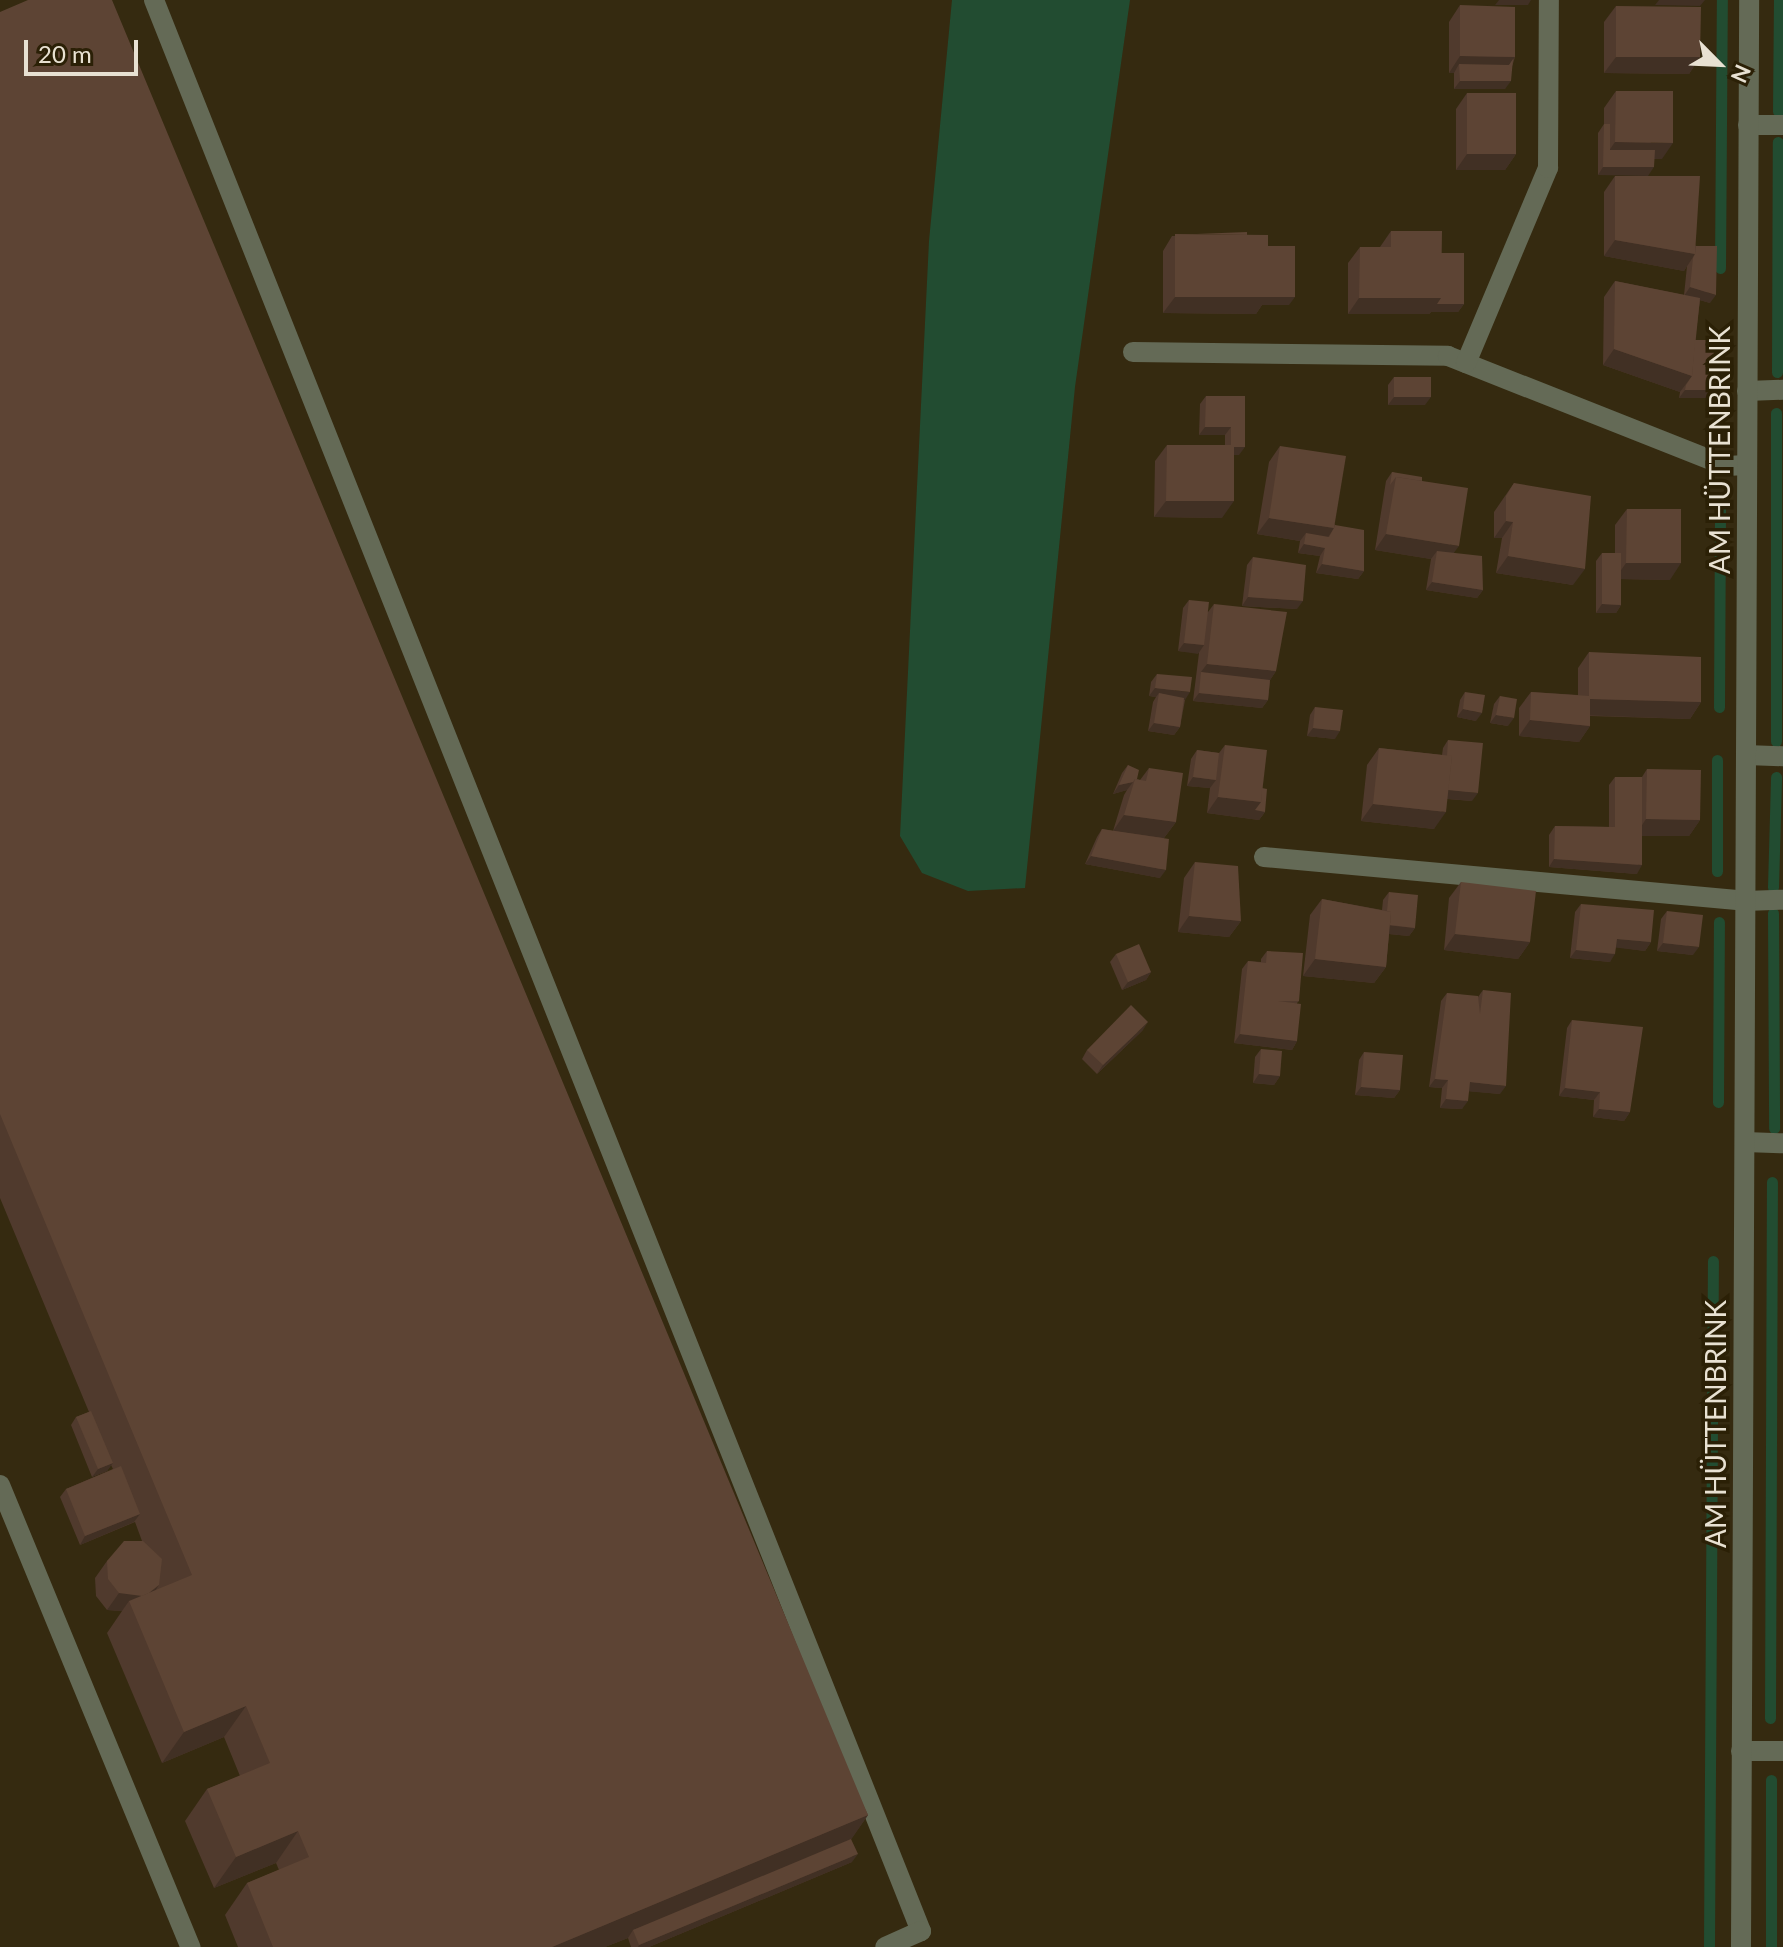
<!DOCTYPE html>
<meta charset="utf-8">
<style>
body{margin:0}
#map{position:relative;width:1783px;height:1947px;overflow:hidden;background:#352a10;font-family:Lato,sans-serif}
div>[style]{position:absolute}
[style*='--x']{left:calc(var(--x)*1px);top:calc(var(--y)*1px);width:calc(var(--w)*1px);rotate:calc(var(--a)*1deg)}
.water>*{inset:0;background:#224c31}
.stream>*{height:11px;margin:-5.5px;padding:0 5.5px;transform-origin:5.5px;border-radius:5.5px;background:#224c31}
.service>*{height:20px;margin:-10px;padding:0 10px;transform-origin:10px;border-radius:10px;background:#646a56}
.minor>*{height:20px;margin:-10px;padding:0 10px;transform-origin:10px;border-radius:10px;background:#646a56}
.tertiary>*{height:20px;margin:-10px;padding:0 10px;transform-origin:10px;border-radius:10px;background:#646a56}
.wall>*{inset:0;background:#503a2d}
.shaded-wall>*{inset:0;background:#413024}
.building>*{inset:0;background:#5d4434}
span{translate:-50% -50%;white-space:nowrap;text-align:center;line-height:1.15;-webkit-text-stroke:7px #2b2006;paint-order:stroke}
.street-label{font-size:28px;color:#e8e1d2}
.north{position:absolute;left:1679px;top:24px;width:80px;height:80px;-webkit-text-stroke:6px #2b2006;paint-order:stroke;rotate:114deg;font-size:22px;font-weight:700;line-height:32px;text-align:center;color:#e8e1d2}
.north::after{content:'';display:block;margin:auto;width:28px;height:36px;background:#e8e1d2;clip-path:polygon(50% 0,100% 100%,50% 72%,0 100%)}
.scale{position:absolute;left:24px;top:40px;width:114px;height:36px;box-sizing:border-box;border:4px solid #e8e1d2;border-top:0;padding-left:10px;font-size:24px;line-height:28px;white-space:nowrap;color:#e8e1d2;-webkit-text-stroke:6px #2b2006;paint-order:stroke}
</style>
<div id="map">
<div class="water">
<div style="clip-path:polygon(952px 0,1130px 0,1075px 387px,1025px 888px,968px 891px,922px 873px,900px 836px,929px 241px)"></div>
</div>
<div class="stream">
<div style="--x:1778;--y:111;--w:111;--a:-89.5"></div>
<div style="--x:1720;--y:268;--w:268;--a:-89.6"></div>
<div style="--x:1777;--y:372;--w:230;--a:-89.8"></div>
<div style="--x:1719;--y:707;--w:202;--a:-89.7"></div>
<div style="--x:1776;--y:741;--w:328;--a:-90"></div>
<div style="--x:1717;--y:871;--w:111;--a:-90"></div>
<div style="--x:1773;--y:887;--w:110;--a:-88.4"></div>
<div style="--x:1773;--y:913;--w:215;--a:89.7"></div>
<div style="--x:1718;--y:1102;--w:180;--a:-89.7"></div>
<div style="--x:1770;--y:1718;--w:536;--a:-89.79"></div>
<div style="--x:1709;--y:1947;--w:686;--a:-89.67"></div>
<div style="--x:1771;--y:1947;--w:167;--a:-90"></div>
</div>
<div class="service">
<div style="--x:154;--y:0;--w:2078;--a:68.34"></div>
<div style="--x:921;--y:1931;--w:39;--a:156"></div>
<div style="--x:1748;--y:125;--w:35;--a:0"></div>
<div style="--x:1747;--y:391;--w:36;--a:-2"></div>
<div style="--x:1746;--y:755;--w:37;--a:2"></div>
<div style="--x:1745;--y:901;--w:38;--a:-2"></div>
<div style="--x:1745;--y:1142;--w:38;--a:2"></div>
<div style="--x:0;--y:1485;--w:500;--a:67.6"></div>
</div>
<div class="minor">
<div style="--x:1133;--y:352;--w:315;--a:0.7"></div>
<div style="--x:1448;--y:356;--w:299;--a:21.6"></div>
<div style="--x:1726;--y:466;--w:21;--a:-3"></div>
<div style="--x:1466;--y:363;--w:212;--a:-67.2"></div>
<div style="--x:1548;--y:168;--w:168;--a:-89.7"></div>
<div style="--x:1264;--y:857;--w:483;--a:5.2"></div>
<div style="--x:1741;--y:1751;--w:42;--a:0"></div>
</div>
<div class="tertiary">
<div style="--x:1741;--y:1947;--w:1947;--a:-89.76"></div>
</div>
<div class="wall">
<div style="clip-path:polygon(1460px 5px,1515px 57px,1505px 89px,1454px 89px,1454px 73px,1449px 73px,1449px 22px)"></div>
<div style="clip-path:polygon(1616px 6px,1700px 57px,1689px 74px,1604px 73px,1604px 22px)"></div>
<div style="clip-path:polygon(0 12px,868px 1815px,851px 1839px,852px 1862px,649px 1947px,631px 1947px,628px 1938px,605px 1947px,238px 1947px,225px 1915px,247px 1883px,279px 1870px,276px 1863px,214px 1888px,185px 1821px,207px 1789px,240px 1776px,224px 1737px,162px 1763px,107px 1633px,122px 1611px,107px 1610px,96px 1596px,95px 1578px,107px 1561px,142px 1541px,135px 1522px,80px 1545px,60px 1497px,66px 1489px,113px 1469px,111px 1465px,107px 1471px,92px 1477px,71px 1425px,76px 1417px,89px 1412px,0 1198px)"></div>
<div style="clip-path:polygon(1616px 91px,1662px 159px,1654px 159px,1598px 175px,1598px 133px,1604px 124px,1604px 108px)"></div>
<div style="clip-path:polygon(1467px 93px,1516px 154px,1505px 170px,1456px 170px,1456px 109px)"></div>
<div style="clip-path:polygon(1615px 176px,1696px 246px,1710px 303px,1700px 300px,1695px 340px,1716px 390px,1710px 398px,1679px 398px,1680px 392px,1603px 365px,1604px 297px,1615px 281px,1684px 295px,1687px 266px,1684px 271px,1604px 256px,1604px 192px)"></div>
<div style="clip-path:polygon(1391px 231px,1441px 253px,1464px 304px,1458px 312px,1431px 312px,1429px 314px,1348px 314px,1348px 263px,1360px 247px,1380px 247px)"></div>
<div style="clip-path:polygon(1247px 235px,1268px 246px,1289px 305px,1262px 305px,1256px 314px,1163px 313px,1163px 251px,1172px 236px)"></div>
<div style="clip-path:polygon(1394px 377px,1425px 405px,1388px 405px,1388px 385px)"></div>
<div style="clip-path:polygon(1206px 396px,1245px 396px,1239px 455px,1234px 455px,1222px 518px,1154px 517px,1155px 461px,1167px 445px,1225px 445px,1225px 435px,1199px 435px,1200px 404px)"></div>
<div style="clip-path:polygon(1280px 446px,1335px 525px,1364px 571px,1358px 579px,1316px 573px,1320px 556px,1298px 553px,1300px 541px,1257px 534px,1269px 462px)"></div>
<div style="clip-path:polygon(1392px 472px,1422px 481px,1454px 553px,1483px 590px,1477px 598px,1426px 590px,1431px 559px,1375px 550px,1386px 481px)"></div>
<div style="clip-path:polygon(1514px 483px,1573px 585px,1496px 573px,1502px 538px,1494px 538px,1494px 512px)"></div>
<div style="clip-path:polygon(1627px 509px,1670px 580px,1621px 579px,1621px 605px,1616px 613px,1596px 613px,1596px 561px,1602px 553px,1615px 553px,1615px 525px)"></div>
<div style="clip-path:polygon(1253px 557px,1297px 609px,1242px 606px,1247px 565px)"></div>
<div style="clip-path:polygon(1189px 600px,1208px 612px,1214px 604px,1276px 671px,1270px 680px,1268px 700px,1262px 708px,1193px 701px,1199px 653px,1178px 651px,1183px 608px)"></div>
<div style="clip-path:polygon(1589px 652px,1701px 702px,1690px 719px,1590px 716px,1590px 726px,1579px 742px,1519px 736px,1519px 708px,1531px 692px,1578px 695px,1578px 668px)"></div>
<div style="clip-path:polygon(1157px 674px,1185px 700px,1180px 727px,1174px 735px,1148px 731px,1153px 702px,1156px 697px,1149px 696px,1151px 682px)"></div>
<div style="clip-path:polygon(1465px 692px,1476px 721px,1457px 717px,1460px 700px)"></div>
<div style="clip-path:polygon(1500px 696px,1508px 726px,1490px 723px,1494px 704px)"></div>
<div style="clip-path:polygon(1315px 707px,1335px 739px,1307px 736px,1310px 715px)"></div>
<div style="clip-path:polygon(1448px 740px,1472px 801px,1447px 799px,1434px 829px,1361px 821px,1367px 765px,1379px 748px,1442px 755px,1443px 748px)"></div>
<div style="clip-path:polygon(1225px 745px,1262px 788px,1265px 812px,1259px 820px,1207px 813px,1210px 788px,1187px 786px,1191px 759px,1197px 750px,1219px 753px)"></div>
<div style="clip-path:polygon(1128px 765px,1137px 779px,1140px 780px,1149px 768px,1176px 822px,1164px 838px,1160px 878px,1085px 864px,1097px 837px,1102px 829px,1113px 831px,1124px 795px,1127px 790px,1113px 794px,1122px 773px)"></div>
<div style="clip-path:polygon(1647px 769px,1700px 820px,1689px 836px,1642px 836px,1637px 874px,1549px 867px,1549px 835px,1555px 826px,1609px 827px,1609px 785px,1615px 777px,1642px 777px)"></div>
<div style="clip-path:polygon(1195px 862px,1241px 921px,1229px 937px,1178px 932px,1184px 878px)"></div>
<div style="clip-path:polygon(1461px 882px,1530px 942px,1518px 959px,1444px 950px,1449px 898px)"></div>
<div style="clip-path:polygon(1389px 892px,1415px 928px,1409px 936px,1389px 934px,1386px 967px,1374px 983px,1303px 976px,1310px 915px,1322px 899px,1382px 910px,1383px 900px)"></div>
<div style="clip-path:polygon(1581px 904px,1651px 942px,1645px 951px,1616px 947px,1610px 962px,1570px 958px,1575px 912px)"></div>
<div style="clip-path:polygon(1667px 911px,1693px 955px,1657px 951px,1661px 919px)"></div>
<div style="clip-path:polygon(1267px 951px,1299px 1001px,1297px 1003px,1297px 1041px,1292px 1050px,1234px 1043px,1242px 969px,1248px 961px,1261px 962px,1261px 959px)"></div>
<div style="clip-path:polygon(1116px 954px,1151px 972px,1146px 980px,1122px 990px,1110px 962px)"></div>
<div style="clip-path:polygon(1483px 990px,1500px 1094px,1469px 1091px,1462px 1109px,1440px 1108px,1442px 1088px,1429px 1087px,1441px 1001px,1447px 993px,1478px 997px)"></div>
<div style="clip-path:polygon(1572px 1020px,1630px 1112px,1624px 1121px,1593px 1117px,1594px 1100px,1559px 1096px,1567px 1028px)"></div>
<div style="clip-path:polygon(1143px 1030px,1097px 1074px,1082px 1059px,1087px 1050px)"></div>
<div style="clip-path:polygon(1261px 1049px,1280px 1076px,1274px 1085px,1253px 1083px,1255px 1057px)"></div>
<div style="clip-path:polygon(1364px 1052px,1400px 1090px,1394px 1098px,1355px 1095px,1359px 1060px)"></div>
</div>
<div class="shaded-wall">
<div style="clip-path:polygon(1499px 0,1531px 0,1528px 5px,1495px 5px)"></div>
<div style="clip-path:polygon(1659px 0,1705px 0,1700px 6px,1655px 5px)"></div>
<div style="clip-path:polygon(1460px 56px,1515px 57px,1503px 73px,1459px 64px,1454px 73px,1449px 73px)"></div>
<div style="clip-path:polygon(1616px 57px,1700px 57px,1689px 74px,1604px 73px)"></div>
<div style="clip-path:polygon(1460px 81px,1511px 81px,1505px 89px,1454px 89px)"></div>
<div style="clip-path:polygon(1615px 142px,1673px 143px,1662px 159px,1604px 158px)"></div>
<div style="clip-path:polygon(1467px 154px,1516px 154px,1505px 170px,1456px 170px)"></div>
<div style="clip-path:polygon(1603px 167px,1654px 167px,1648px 176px,1598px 175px)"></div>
<div style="clip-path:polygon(1615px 240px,1695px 254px,1684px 271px,1604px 256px)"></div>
<div style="clip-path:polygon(1690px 287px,1716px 295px,1710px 303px,1684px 296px)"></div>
<div style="clip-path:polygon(1175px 297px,1295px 297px,1289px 305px,1262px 305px,1256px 314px,1163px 313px)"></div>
<div style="clip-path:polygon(1359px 298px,1441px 298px,1464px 304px,1458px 312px,1431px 312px,1429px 314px,1348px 314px)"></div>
<div style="clip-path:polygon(1614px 349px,1692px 376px,1680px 392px,1603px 365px)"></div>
<div style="clip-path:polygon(1685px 390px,1716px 390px,1710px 398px,1679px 398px)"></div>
<div style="clip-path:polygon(1394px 397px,1431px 397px,1425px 405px,1388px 405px)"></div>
<div style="clip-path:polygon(1205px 427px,1231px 427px,1225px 435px,1199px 435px)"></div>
<div style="clip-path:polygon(1231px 447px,1245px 447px,1239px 455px,1225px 455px)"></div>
<div style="clip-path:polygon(1166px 501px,1234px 501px,1222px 518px,1154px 517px)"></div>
<div style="clip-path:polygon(1269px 518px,1334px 528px,1323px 545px,1306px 533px,1300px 541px,1257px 534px)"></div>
<div style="clip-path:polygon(1506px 521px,1513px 522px,1502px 538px,1494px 538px)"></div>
<div style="clip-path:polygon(1386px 534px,1459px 546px,1447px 562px,1437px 551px,1431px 559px,1375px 550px)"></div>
<div style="clip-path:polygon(1304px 544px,1325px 548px,1320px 556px,1298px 553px)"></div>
<div style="clip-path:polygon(1508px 556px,1585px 569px,1573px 585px,1496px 573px)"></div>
<div style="clip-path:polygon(1626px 563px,1681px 563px,1670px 580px,1615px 579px)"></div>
<div style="clip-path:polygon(1322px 564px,1364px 571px,1358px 579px,1316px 573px)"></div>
<div style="clip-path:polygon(1432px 582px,1483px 590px,1477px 598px,1426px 590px)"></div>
<div style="clip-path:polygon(1248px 597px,1303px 601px,1297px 609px,1242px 606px)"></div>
<div style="clip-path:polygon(1602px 604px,1621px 605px,1616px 613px,1596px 613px)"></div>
<div style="clip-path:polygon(1184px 643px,1204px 645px,1198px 654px,1178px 651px)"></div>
<div style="clip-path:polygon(1207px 664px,1276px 671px,1265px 688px,1201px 672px)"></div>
<div style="clip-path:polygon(1155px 688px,1190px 692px,1185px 700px,1159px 693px,1156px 697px,1149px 696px)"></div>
<div style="clip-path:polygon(1199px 693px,1268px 700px,1262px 708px,1193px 701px)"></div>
<div style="clip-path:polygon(1590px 699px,1701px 702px,1690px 719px,1579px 715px)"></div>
<div style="clip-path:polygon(1463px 709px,1482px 713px,1476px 721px,1457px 717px)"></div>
<div style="clip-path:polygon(1496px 715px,1514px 718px,1508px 726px,1490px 723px)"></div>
<div style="clip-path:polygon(1530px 720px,1590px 726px,1579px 742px,1519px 736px)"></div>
<div style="clip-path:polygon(1154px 723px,1180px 727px,1174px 735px,1148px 731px)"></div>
<div style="clip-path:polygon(1313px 728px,1340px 731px,1335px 739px,1307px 736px)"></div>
<div style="clip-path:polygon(1193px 777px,1216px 780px,1210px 788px,1187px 786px)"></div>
<div style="clip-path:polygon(1133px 782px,1127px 790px,1113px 794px,1119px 785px)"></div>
<div style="clip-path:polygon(1443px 789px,1478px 793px,1472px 801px,1438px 798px)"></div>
<div style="clip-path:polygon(1218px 797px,1261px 802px,1265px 812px,1259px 820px,1207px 813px)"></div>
<div style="clip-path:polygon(1373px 804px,1446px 812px,1434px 829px,1361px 821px)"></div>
<div style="clip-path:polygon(1124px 815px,1176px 822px,1164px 838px,1113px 831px)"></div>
<div style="clip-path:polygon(1646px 819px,1700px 820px,1689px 836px,1635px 836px)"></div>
<div style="clip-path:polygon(1091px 856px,1166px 870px,1160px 878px,1085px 864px)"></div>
<div style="clip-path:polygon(1554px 859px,1642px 865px,1637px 874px,1549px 867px)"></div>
<div style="clip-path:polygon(1189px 916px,1241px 921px,1229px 937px,1178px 932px)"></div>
<div style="clip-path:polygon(1385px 925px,1415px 928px,1409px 936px,1379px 933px)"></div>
<div style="clip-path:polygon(1455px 934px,1530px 942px,1518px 959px,1444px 950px)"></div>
<div style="clip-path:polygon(1617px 939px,1651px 942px,1645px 951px,1611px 947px)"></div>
<div style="clip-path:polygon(1663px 943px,1699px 947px,1693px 955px,1657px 951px)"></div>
<div style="clip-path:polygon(1576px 950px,1615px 954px,1610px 962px,1570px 958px)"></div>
<div style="clip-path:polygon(1315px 959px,1386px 967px,1374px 983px,1303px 976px)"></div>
<div style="clip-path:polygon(1151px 972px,1146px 980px,1122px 990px,1128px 982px)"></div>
<div style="clip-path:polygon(1148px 1022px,1143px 1030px,1097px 1074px,1103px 1065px)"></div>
<div style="clip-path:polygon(1240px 1034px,1297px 1041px,1292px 1050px,1234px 1043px)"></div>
<div style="clip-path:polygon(1259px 1074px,1280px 1076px,1274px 1085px,1253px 1083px)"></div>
<div style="clip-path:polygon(1435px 1079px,1448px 1080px,1442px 1088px,1429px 1087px)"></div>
<div style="clip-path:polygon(1470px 1082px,1506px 1086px,1500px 1094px,1464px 1091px)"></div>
<div style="clip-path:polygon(1361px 1087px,1400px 1090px,1394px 1098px,1355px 1095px)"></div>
<div style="clip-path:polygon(1565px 1088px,1600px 1092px,1594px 1100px,1559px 1096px)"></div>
<div style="clip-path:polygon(1446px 1099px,1468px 1101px,1462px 1109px,1440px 1108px)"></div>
<div style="clip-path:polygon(1599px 1109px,1630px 1112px,1624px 1121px,1593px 1117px)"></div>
<div style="clip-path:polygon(113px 1463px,107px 1471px,92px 1477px,98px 1469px)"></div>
<div style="clip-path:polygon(140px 1514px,134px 1522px,80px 1545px,85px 1536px)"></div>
<div style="clip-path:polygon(159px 1585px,148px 1602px,129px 1601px,122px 1611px,107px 1610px,119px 1593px)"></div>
<div style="clip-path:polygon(246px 1706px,224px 1737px,162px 1763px,184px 1732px)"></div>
<div style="clip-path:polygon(868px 1815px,846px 1847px,633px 1930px,628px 1938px,605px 1947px,552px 1947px)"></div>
<div style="clip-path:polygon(298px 1831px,276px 1863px,214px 1888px,236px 1857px)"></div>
<div style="clip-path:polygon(858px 1854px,852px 1862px,649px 1947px,638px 1947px,639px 1945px)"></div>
</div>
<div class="building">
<div style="clip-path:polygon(28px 0,112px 0,868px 1815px,552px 1947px,273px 1947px,247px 1883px,309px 1857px,298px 1831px,236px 1857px,207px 1789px,270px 1763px,246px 1706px,184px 1732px,129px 1601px,192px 1575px,0 1114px,0 12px)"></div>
<div style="clip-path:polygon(1460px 5px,1515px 7px,1515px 57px,1460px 56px)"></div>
<div style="clip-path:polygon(1616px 6px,1701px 7px,1700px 57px,1616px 57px)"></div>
<div style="clip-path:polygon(1513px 59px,1511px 81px,1460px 81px,1459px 64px,1509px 65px)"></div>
<div style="clip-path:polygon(1616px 91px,1673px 91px,1673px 143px,1615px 142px)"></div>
<div style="clip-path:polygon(1467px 93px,1516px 93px,1516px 154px,1467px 154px)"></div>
<div style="clip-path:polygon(1604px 124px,1610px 124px,1610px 150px,1655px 150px,1654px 167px,1603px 167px)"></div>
<div style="clip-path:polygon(1615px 176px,1700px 176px,1695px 254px,1615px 240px)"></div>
<div style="clip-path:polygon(1391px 231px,1442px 231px,1441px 298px,1359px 298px,1360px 247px,1391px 247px)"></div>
<div style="clip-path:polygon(1247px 232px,1247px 235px,1196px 234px)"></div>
<div style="clip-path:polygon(1175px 234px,1268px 235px,1268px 297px,1175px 297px)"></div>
<div style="clip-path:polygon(1268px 246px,1295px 246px,1295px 297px,1262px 297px,1268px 297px)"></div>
<div style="clip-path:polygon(1696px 246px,1717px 246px,1716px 295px,1690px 287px,1693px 258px,1695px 254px)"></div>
<div style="clip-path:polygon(1441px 253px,1464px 253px,1464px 304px,1437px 304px,1441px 298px)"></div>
<div style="clip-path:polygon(1615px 281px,1700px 298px,1692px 376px,1614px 349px)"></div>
<div style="clip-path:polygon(1695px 340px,1716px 340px,1716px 390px,1685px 390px,1686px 385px,1692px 376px)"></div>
<div style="clip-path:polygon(1394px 377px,1431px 377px,1431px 397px,1394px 397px)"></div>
<div style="clip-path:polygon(1206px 396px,1245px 396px,1245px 447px,1234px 447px,1234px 445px,1231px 445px,1231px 427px,1205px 427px)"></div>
<div style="clip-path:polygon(1167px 445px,1234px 445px,1234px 501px,1166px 501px)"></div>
<div style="clip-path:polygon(1280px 446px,1346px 456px,1334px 528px,1269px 518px)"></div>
<div style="clip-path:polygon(1392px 472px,1422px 477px,1422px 481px,1396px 477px,1390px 485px)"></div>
<div style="clip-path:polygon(1396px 477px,1468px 488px,1459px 546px,1386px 534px)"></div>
<div style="clip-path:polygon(1514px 483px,1591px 496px,1585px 569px,1508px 556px,1513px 522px,1506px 521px,1506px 496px)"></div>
<div style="clip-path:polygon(1627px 509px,1681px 509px,1681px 563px,1626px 563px)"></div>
<div style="clip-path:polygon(1335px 525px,1364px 530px,1364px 571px,1322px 564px,1325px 548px,1304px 544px,1306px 533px,1329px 537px,1334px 528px)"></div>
<div style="clip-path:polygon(1437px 551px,1482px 556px,1483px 590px,1432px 582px)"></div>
<div style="clip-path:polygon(1602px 553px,1621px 553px,1621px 605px,1602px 604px)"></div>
<div style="clip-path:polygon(1253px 557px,1306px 565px,1303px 601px,1248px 597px)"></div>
<div style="clip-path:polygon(1189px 600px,1209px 602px,1204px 645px,1184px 643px)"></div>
<div style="clip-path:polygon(1214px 604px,1287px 612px,1276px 671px,1207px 664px)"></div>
<div style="clip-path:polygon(1589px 652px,1701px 657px,1701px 702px,1590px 699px,1590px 726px,1530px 720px,1531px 692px,1589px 696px)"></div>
<div style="clip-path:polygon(1201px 672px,1270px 680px,1268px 700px,1199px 693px)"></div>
<div style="clip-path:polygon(1157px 674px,1192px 677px,1190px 692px,1155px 688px)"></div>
<div style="clip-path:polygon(1465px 692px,1485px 695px,1482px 713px,1463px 709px)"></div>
<div style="clip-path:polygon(1159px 693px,1184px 698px,1180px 727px,1154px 723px)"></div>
<div style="clip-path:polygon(1500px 696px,1517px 699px,1514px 718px,1496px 715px)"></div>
<div style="clip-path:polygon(1315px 707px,1343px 710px,1340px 731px,1313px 728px)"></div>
<div style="clip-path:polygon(1448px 740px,1483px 743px,1478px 793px,1448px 790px,1452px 756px,1447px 756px)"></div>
<div style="clip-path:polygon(1225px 745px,1267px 750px,1261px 802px,1218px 797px)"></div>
<div style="clip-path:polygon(1379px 748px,1452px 756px,1446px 812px,1373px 804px)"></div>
<div style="clip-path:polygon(1197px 750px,1219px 753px,1216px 780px,1193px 777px)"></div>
<div style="clip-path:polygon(1128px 765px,1139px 770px,1137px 779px,1135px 779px,1133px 782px,1119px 785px)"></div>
<div style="clip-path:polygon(1149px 768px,1183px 773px,1176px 822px,1124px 815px,1135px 779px,1146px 781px)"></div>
<div style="clip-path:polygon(1647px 769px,1701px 770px,1700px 820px,1646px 819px)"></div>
<div style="clip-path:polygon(1615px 777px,1642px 777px,1642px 865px,1554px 859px,1555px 826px,1615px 827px)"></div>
<div style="clip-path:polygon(1262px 788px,1267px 789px,1265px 812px,1255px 810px,1261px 802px)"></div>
<div style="clip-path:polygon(1102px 829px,1169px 839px,1166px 870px,1091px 856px)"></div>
<div style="clip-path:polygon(1195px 862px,1238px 866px,1241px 921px,1189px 916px)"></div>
<div style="clip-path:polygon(1461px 882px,1536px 891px,1530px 942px,1455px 934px)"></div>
<div style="clip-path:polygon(1389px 892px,1418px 895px,1415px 928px,1390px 925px,1391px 912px,1387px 911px)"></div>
<div style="clip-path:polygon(1322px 899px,1391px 912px,1386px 967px,1315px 959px)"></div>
<div style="clip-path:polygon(1581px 904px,1654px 910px,1651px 942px,1617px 939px,1615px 954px,1576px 950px)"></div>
<div style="clip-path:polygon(1667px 911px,1703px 915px,1699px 947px,1663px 943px)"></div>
<div style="clip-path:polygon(1139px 944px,1151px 972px,1128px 982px,1116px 954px)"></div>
<div style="clip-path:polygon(1267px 951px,1303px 953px,1299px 1001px,1278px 1001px,1301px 1004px,1297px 1041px,1240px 1034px,1248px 961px,1266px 963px)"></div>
<div style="clip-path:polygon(1483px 990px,1511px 993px,1506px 1086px,1470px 1082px,1468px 1101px,1446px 1099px,1448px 1080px,1435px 1079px,1447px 993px,1478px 996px,1480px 1014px)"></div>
<div style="clip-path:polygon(1131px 1005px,1148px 1022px,1103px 1065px,1087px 1050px)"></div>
<div style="clip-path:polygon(1572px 1020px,1643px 1027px,1630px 1112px,1599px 1109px,1600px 1092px,1565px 1088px)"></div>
<div style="clip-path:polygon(1261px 1049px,1282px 1051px,1280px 1076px,1259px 1074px)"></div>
<div style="clip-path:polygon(1364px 1052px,1403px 1055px,1400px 1090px,1361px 1087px)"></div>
<div style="clip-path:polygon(91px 1411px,113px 1463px,98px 1469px,76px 1417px)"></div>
<div style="clip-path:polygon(121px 1466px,140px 1514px,85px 1536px,66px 1489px)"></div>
<div style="clip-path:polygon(124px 1541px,143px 1541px,162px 1559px,159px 1585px,149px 1593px,142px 1596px,119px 1593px,108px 1579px,107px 1561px)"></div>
<div style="clip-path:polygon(851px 1839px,858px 1854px,639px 1945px,633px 1930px)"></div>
</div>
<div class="street-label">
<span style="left:1719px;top:450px;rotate:-90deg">AM HÜTTENBRINK</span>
<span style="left:1715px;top:1424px;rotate:-90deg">AM HÜTTENBRINK</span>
</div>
<div class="north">N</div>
<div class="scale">20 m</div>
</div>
